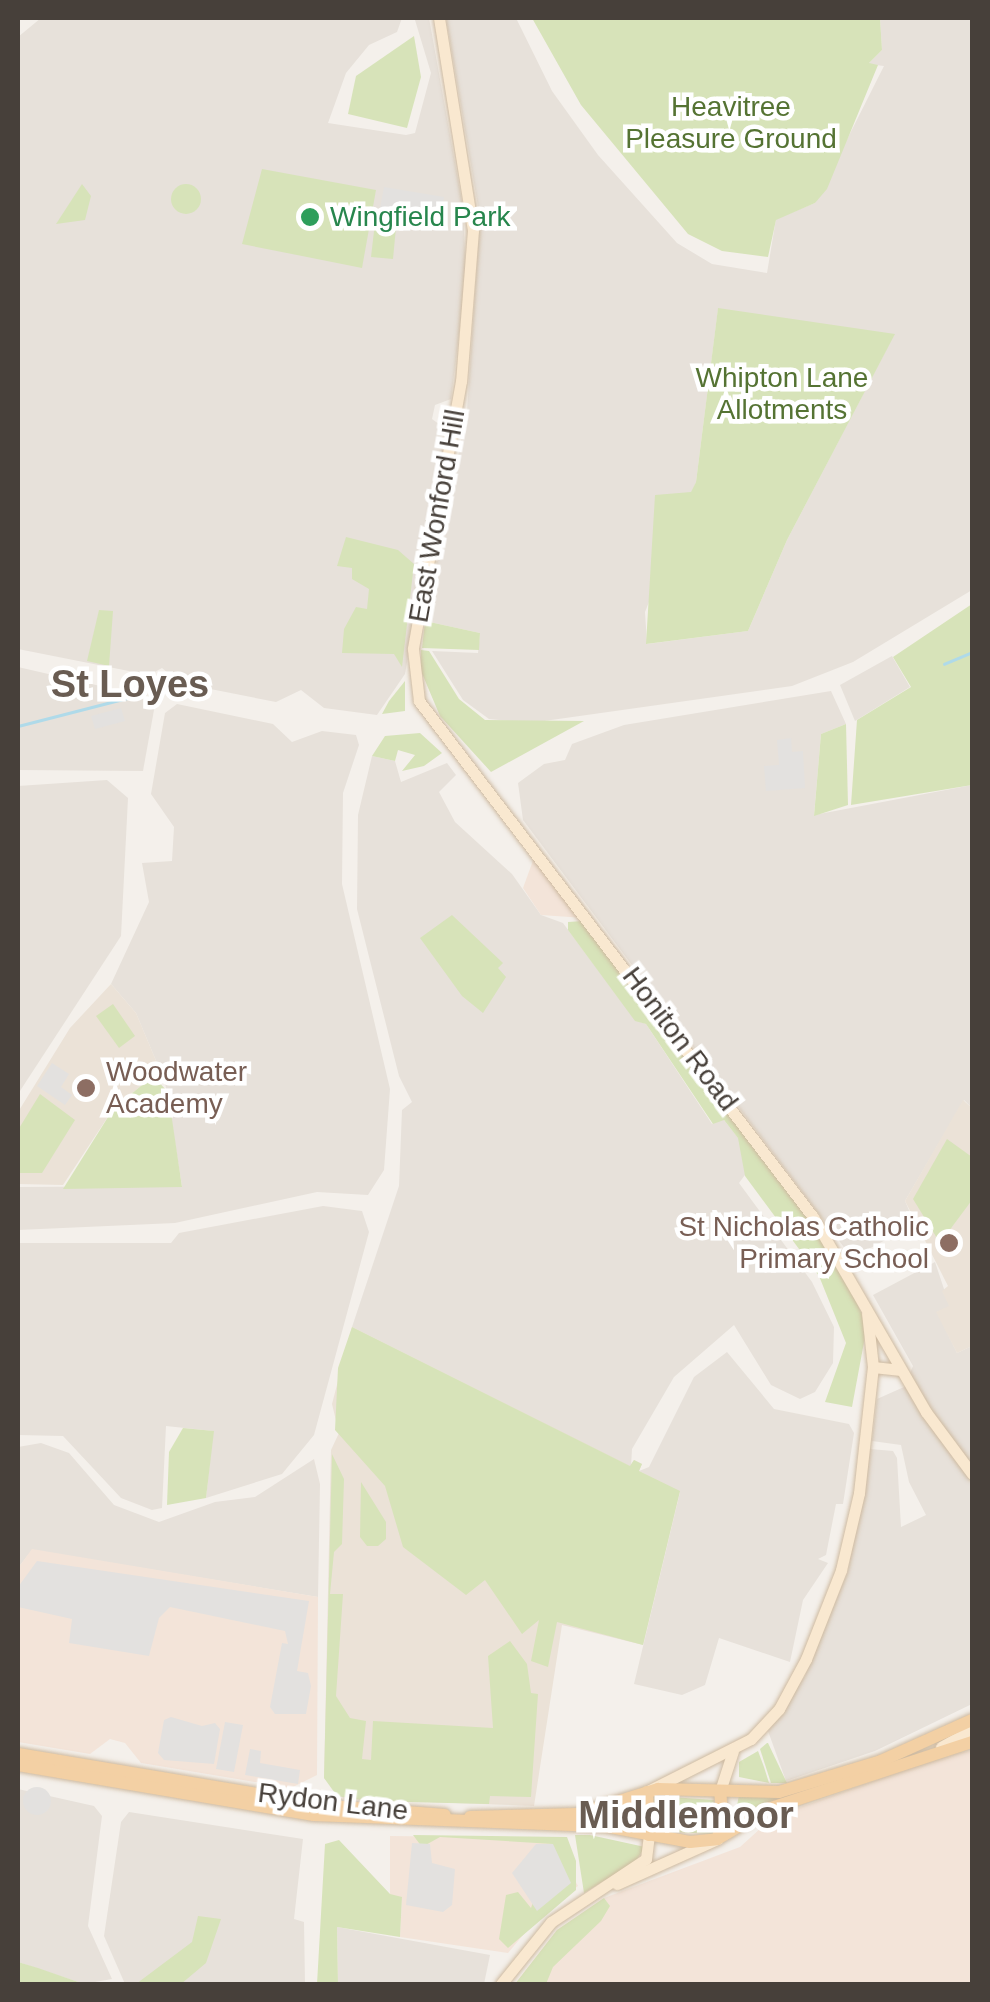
<!DOCTYPE html>
<style>
body{margin:0}
#map{position:relative;width:990px;height:2002px;overflow:hidden;background:#f4f0eb;font-family:Helvetica,sans-serif}
div>[style]{position:absolute}
[style*='--x']{left:calc(var(--x)*1px);top:calc(var(--y)*1px);width:calc(var(--w)*1px);rotate:calc(var(--a)*1deg)}
.residential>*{inset:0;background:#e7e1da}
.commercial>*{inset:0;background:#f3e4d9}
.education>*{inset:0;background:#ebe2d7}
.green>*{inset:0;background:#d7e3b9}
.round{border-radius:50%}
.parking>*{inset:0;background:#e3e1df}
.stream>*{height:2.5px;margin:-1.25px;padding:0 1.25px;transform-origin:1.25px;border-radius:1.25px;background:#afdae9}
.roads{filter:drop-shadow(0 0 2px #cebaa0) drop-shadow(0 0 2px #cebaa0)}
.secondary>*{height:11px;margin:-5.5px;padding:0 5.5px;transform-origin:5.5px;border-radius:5.5px;background:#f9e8d0}
.primary>*{height:12px;margin:-6px;padding:0 6px;transform-origin:6px;border-radius:6px;background:#f3d0a4}
.dots>*{width:28px;height:28px;translate:-50% -50%;box-sizing:border-box;border:5px solid #fff;border-radius:50%}
span{translate:-50% -50%;white-space:nowrap;text-align:center;line-height:1.15;-webkit-text-stroke:9px #fff;paint-order:stroke}
.park-label{font-size:28px;color:#557333}
.leisure-label{font-size:28px;color:#27864d}
.left{translate:0 -50%;text-align:left}
.street-label{font-size:28px;color:#47403a}
.education-label{font-size:28px;color:#785e54}
.right{translate:-100% -50%;text-align:right}
.district-label{font-size:38px;color:#695c52;font-weight:700}
.frame{position:absolute;inset:0;border:20px solid #47403a;pointer-events:none}
</style>
<div id="map">
<div class="residential">
<div style="clip-path:polygon(41px 18px,402px 18px,397px 32px,369px 45px,346px 73px,328px 123px,406px 135px,415px 133px,431px 73px,415px 20px,429px 18px,463px 207px,466px 278px,451px 399px,435px 405px,432px 419px,447px 430px,405px 674px,377px 715px,324px 708px,301px 690px,276px 702px,180px 683px,162px 668px,149px 675px,18px 649px,18px 37px)"></div>
<div style="clip-path:polygon(evenodd,446px 18px,516px 18px,552px 91px,598px 155px,677px 243px,712px 264px,767px 273px,776px 219px,815px 203px,884px 66px,868px 64px,882px 50px,880px 18px,972px 18px,972px 590px,853px 662px,792px 686px,530px 723px,489px 719px,463px 700px,432px 651px,478px 653px,480px 633px,425px 621px,467px 411px,480px 218px,446px 18px,718px 309px,894px 335px,787px 540px,748px 631px,647px 644px,645px 612px,696px 482px,718px 309px)"></div>
<div style="clip-path:polygon(892px 656px,910px 687px,855px 721px,840px 685px)"></div>
<div style="clip-path:polygon(18px 667px,148px 697px,154px 710px,143px 771px,18px 770px)"></div>
<div style="clip-path:polygon(831px 691px,846px 724px,821px 734px,814px 815px,972px 785px,972px 1108px,964px 1100px,905px 1201px,915px 1224px,852px 1258px,523px 820px,518px 783px,544px 764px,565px 760px,572px 744px,624px 725px)"></div>
<div style="clip-path:polygon(177px 704px,273px 724px,292px 742px,322px 731px,356px 735px,359px 745px,343px 793px,342px 884px,390px 1089px,384px 1170px,368px 1195px,317px 1192px,175px 1223px,18px 1230px,18px 1187px,182px 1186px,165px 1082px,136px 1013px,111px 984px,149px 902px,142px 863px,172px 861px,174px 827px,151px 794px,165px 713px)"></div>
<div style="clip-path:polygon(372px 756px,395px 761px,401px 782px,447px 763px,456px 775px,439px 792px,455px 822px,512px 874px,541px 915px,563px 923px,635px 1020px,646px 1024px,712px 1124px,723px 1119px,756px 1160px,739px 1183px,812px 1282px,834px 1327px,833px 1363px,815px 1392px,800px 1399px,771px 1385px,734px 1325px,674px 1377px,632px 1449px,631px 1467px,352px 1327px,399px 1186px,402px 1110px,412px 1102px,399px 1076px,357px 909px,358px 815px)"></div>
<div style="clip-path:polygon(107px 780px,128px 798px,121px 936px,18px 1094px,18px 786px)"></div>
<div style="clip-path:polygon(323px 1206px,362px 1211px,369px 1232px,314px 1435px,282px 1474px,206px 1498px,213px 1431px,166px 1426px,162px 1508px,152px 1510px,121px 1498px,63px 1436px,18px 1435px,18px 1243px,171px 1243px,179px 1233px)"></div>
<div style="clip-path:polygon(935px 1262px,950px 1307px,937px 1312px,957px 1353px,972px 1346px,972px 1704px,875px 1751px,786px 1781px,768px 1731px,805px 1676px,848px 1571px,870px 1449px,893px 1451px,897px 1458px,901px 1527px,926px 1515px,909px 1482px,901px 1445px,872px 1441px,877px 1399px,904px 1387px,913px 1366px,873px 1295px)"></div>
<div style="clip-path:polygon(727px 1352px,774px 1409px,849px 1424px,854px 1433px,843px 1504px,836px 1504px,826px 1555px,818px 1559px,828px 1563px,803px 1600px,790px 1662px,719px 1638px,705px 1685px,682px 1695px,634px 1684px,680px 1492px,639px 1471px,649px 1467px,694px 1377px)"></div>
<div style="clip-path:polygon(41px 1443px,69px 1453px,114px 1505px,159px 1522px,215px 1502px,255px 1497px,314px 1459px,320px 1484px,318px 1597px,32px 1550px,18px 1568px,18px 1447px)"></div>
<div style="clip-path:polygon(18px 1789px,94px 1806px,102px 1816px,88px 1926px,112px 1979px,84px 1984px,18px 1962px)"></div>
<div style="clip-path:polygon(129px 1812px,303px 1839px,294px 1919px,304px 1922px,305px 1984px,125px 1984px,104px 1936px,121px 1822px)"></div>
<div style="clip-path:polygon(337px 1927px,490px 1955px,484px 1984px,338px 1984px)"></div>
</div>
<div class="commercial">
<div style="clip-path:polygon(535px 855px,584px 918px,541px 915px,523px 888px)"></div>
<div style="clip-path:polygon(32px 1549px,318px 1597px,317px 1775px,291px 1788px,141px 1763px,125px 1743px,110px 1739px,90px 1754px,18px 1742px,18px 1568px)"></div>
<div style="clip-path:polygon(972px 1751px,972px 1984px,515px 1984px,557px 1930px,604px 1898px,740px 1847px,773px 1817px,951px 1753px)"></div>
<div style="clip-path:polygon(390px 1836px,551px 1838px,578px 1886px,543px 1911px,508px 1953px,400px 1937px,402px 1898px,390px 1895px)"></div>
</div>
<div class="education">
<div style="clip-path:polygon(111px 984px,136px 1013px,165px 1082px,153px 1076px,113px 1109px,63px 1185px,18px 1184px,18px 1112px,70px 1028px)"></div>
<div style="clip-path:polygon(963px 1100px,972px 1108px,972px 1346px,957px 1353px,936px 1312px,949px 1306px,942px 1291px,948px 1286px,905px 1201px)"></div>
<div style="clip-path:polygon(352px 1327px,630px 1466px,634px 1460px,642px 1464px,639px 1471px,680px 1491px,643px 1645px,562px 1625px,534px 1806px,344px 1799px,324px 1778px,331px 1450px,339px 1433px,332px 1404px)"></div>
</div>
<div class="green">
<div style="clip-path:polygon(532px 18px,880px 18px,882px 50px,869px 63px,878px 65px,827px 189px,815px 203px,776px 220px,768px 257px,722px 251px,688px 234px,581px 105px)"></div>
<div style="clip-path:polygon(414px 36px,421px 77px,407px 128px,348px 114px,356px 76px)"></div>
<div style="clip-path:polygon(262px 169px,376px 190px,362px 268px,242px 244px)"></div>
<div style="clip-path:polygon(82px 184px,91px 196px,85px 220px,56px 224px)"></div>
<div class="round" style="left:171px;top:184px;width:30px;height:30px"></div>
<div style="clip-path:polygon(376px 214px,397px 217px,393px 259px,371px 257px)"></div>
<div style="clip-path:polygon(718px 308px,895px 334px,787px 540px,748px 631px,646px 644px,655px 495px,691px 492px,696px 482px)"></div>
<div style="clip-path:polygon(346px 537px,398px 550px,414px 564px,402px 667px,394px 654px,342px 653px,344px 629px,356px 607px,367px 609px,369px 589px,352px 579px,352px 568px,337px 566px)"></div>
<div style="clip-path:polygon(972px 604px,972px 785px,851px 805px,857px 720px,911px 687px,893px 657px)"></div>
<div style="clip-path:polygon(99px 610px,113px 611px,109px 666px,87px 661px)"></div>
<div style="clip-path:polygon(425px 621px,480px 633px,479px 650px,422px 648px)"></div>
<div style="clip-path:polygon(421px 650px,429px 651px,459px 699px,485px 720px,584px 721px,491px 772px,440px 716px,421px 671px)"></div>
<div style="clip-path:polygon(405px 681px,405px 711px,382px 714px,389px 701px)"></div>
<div style="clip-path:polygon(846px 724px,848px 805px,814px 816px,821px 734px)"></div>
<div style="clip-path:polygon(420px 733px,442px 753px,424px 766px,402px 771px,415px 755px,398px 750px,395px 761px,372px 756px,385px 736px)"></div>
<div style="clip-path:polygon(452px 915px,503px 963px,498px 968px,506px 977px,483px 1013px,462px 996px,420px 938px)"></div>
<div style="clip-path:polygon(583px 921px,762px 1152px,843px 1271px,867px 1326px,852px 1407px,825px 1402px,846px 1343px,819px 1276px,745px 1176px,738px 1138px,724px 1120px,713px 1124px,646px 1024px,635px 1021px,568px 930px,568px 922px)"></div>
<div style="clip-path:polygon(113px 1004px,135px 1036px,119px 1048px,96px 1016px)"></div>
<div style="clip-path:polygon(153px 1076px,168px 1092px,182px 1187px,63px 1189px,113px 1109px)"></div>
<div style="clip-path:polygon(40px 1094px,75px 1120px,42px 1173px,18px 1173px,18px 1130px)"></div>
<div style="clip-path:polygon(947px 1139px,972px 1157px,972px 1200px,940px 1243px,913px 1199px)"></div>
<div style="clip-path:polygon(352px 1327px,630px 1466px,634px 1460px,642px 1464px,639px 1471px,680px 1491px,643px 1645px,557px 1622px,548px 1667px,531px 1661px,539px 1620px,522px 1634px,485px 1580px,466px 1595px,403px 1547px,385px 1486px,335px 1430px,338px 1368px)"></div>
<div style="clip-path:polygon(183px 1428px,214px 1431px,206px 1498px,167px 1505px,169px 1452px)"></div>
<div style="clip-path:polygon(332px 1454px,344px 1479px,342px 1544px,334px 1552px,330px 1594px,343px 1594px,336px 1696px,350px 1718px,366px 1721px,362px 1759px,371px 1760px,373px 1721px,493px 1728px,488px 1656px,510px 1641px,527px 1664px,531px 1693px,538px 1694px,531px 1797px,490px 1796px,489px 1804px,368px 1801px,337px 1796px,324px 1778px)"></div>
<div style="clip-path:polygon(361px 1482px,386px 1522px,386px 1539px,378px 1546px,367px 1546px,360px 1537px)"></div>
<div style="clip-path:polygon(767px 1743px,768px 1743px,787px 1783px,771px 1783px,760px 1749px)"></div>
<div style="clip-path:polygon(758px 1751px,764px 1767px,769px 1783px,739px 1777px,739px 1762px)"></div>
<div style="clip-path:polygon(848px 1778px,764px 1806px,734px 1822px,739px 1795px)"></div>
<div style="clip-path:polygon(657px 1796px,714px 1800px,720px 1818px,713px 1834px,654px 1831px,651px 1802px)"></div>
<div style="clip-path:polygon(640px 1804px,643px 1828px,555px 1820px,607px 1817px)"></div>
<div style="clip-path:polygon(413px 1835px,567px 1837px,576px 1861px,576px 1890px,508px 1948px,499px 1939px,506px 1895px,518px 1892px,531px 1908px,553px 1844px,440px 1837px,422px 1847px)"></div>
<div style="clip-path:polygon(575px 1835px,590px 1835px,645px 1847px,636px 1861px,584px 1893px)"></div>
<div style="clip-path:polygon(339px 1840px,390px 1894px,402px 1897px,400px 1937px,337px 1927px,338px 1984px,317px 1984px,325px 1844px)"></div>
<div style="clip-path:polygon(604px 1898px,610px 1906px,601px 1921px,553px 1967px,546px 1984px,515px 1984px,557px 1930px)"></div>
<div style="clip-path:polygon(198px 1916px,221px 1919px,206px 1963px,181px 1984px,136px 1984px,192px 1942px)"></div>
<div style="clip-path:polygon(18px 1962px,38px 1968px,84px 1984px,18px 1984px)"></div>
</div>
<div class="parking">
<div style="clip-path:polygon(384px 187px,444px 197px,441px 215px,420px 222px,379px 214px)"></div>
<div style="clip-path:polygon(121px 708px,125px 721px,95px 729px,91px 716px)"></div>
<div style="clip-path:polygon(791px 738px,792px 752px,803px 751px,805px 788px,766px 791px,764px 766px,779px 765px,777px 740px)"></div>
<div style="clip-path:polygon(52px 1063px,69px 1074px,61px 1087px,72px 1095px,65px 1105px,37px 1086px)"></div>
<div style="clip-path:polygon(37px 1561px,309px 1601px,297px 1671px,308px 1673px,311px 1686px,306px 1714px,275px 1714px,270px 1707px,282px 1643px,288px 1644px,285px 1631px,170px 1607px,159px 1618px,149px 1656px,69px 1643px,72px 1619px,18px 1607px,18px 1587px)"></div>
<div style="clip-path:polygon(171px 1717px,202px 1726px,215px 1723px,220px 1729px,214px 1764px,164px 1760px,158px 1753px,164px 1720px)"></div>
<div style="clip-path:polygon(225px 1722px,243px 1725px,234px 1772px,216px 1769px)"></div>
<div style="clip-path:polygon(250px 1749px,261px 1751px,260px 1763px,300px 1770px,298px 1784px,245px 1775px)"></div>
<div class="round" style="left:23px;top:1787px;width:28px;height:28px"></div>
<div style="clip-path:polygon(412px 1843px,430px 1844px,432px 1863px,455px 1869px,452px 1905px,443px 1912px,406px 1905px)"></div>
<div style="clip-path:polygon(536px 1844px,553px 1844px,571px 1883px,537px 1911px,512px 1873px)"></div>
</div>
<div class="stream">
<div style="--x:944;--y:664;--w:30;--a:-23"></div>
<div style="--x:18;--y:726;--w:113;--a:-14.4"></div>
</div>
<div class="roads">
<div class="secondary">
<div style="--x:439;--y:18;--w:215;--a:80.9"></div>
<div style="--x:473;--y:230;--w:151;--a:94.5"></div>
<div style="--x:461;--y:381;--w:272;--a:100.2"></div>
<div style="--x:413;--y:649;--w:52;--a:83.4"></div>
<div style="--x:419;--y:701;--w:649;--a:52.64"></div>
<div style="--x:813;--y:1217;--w:225;--a:59.9"></div>
<div style="--x:926;--y:1412;--w:77;--a:53.4"></div>
<div style="--x:873;--y:1367;--w:28;--a:6"></div>
<div style="--x:941;--y:1747;--w:35;--a:-29"></div>
<div style="--x:648;--y:1791;--w:115;--a:-26.8"></div>
<div style="--x:751;--y:1739;--w:41;--a:-47"></div>
<div style="--x:779;--y:1709;--w:57;--a:-61.6"></div>
<div style="--x:806;--y:1659;--w:96;--a:-68.5"></div>
<div style="--x:841;--y:1570;--w:79;--a:-76.8"></div>
<div style="--x:859;--y:1493;--w:127;--a:-83.7"></div>
<div style="--x:873;--y:1367;--w:54;--a:-96.3"></div>
<div style="--x:720;--y:1791;--w:42;--a:-72"></div>
<div style="--x:617;--y:1884;--w:110;--a:-24.2"></div>
<div style="--x:501;--y:1984;--w:80;--a:-51.1"></div>
<div style="--x:551;--y:1922;--w:114;--a:-33.6"></div>
<div style="--x:646;--y:1859;--w:24;--a:-83"></div>
</div>
<div class="primary">
<div style="--x:18;--y:1754;--w:315;--a:9.5"></div>
<div style="--x:329;--y:1806;--w:116;--a:4.4"></div>
<div style="--x:18;--y:1765;--w:300;--a:9.6"></div>
<div style="--x:314;--y:1815;--w:291;--a:2.2"></div>
<div style="--x:605;--y:1826;--w:86;--a:10.7"></div>
<div style="--x:690;--y:1842;--w:27;--a:-6"></div>
<div style="--x:717;--y:1839;--w:59;--a:-30.5"></div>
<div style="--x:768;--y:1809;--w:215;--a:-18.2"></div>
<div style="--x:647;--y:1792;--w:43;--a:87.3"></div>
<div style="--x:470;--y:1817;--w:108;--a:-1.6"></div>
<div style="--x:578;--y:1814;--w:84;--a:-17.4"></div>
<div style="--x:658;--y:1789;--w:121;--a:1.4"></div>
<div style="--x:779;--y:1792;--w:107;--a:-16.9"></div>
<div style="--x:881;--y:1761;--w:100;--a:-24.3"></div>
<div style="--x:717;--y:1839;--w:16;--a:-68"></div>
<div style="--x:723;--y:1824;--w:33;--a:-95"></div>
</div>
</div>
<div class="dots">
<div style="left:310px;top:217px;background:#2e9e5b"></div>
<div style="left:86px;top:1088px;background:#8d6e63"></div>
<div style="left:949px;top:1243px;background:#8d6e63"></div>
</div>
<div class="park-label">
<span style="left:731px;top:123px">Heavitree<br>Pleasure Ground</span>
<span style="left:782px;top:394px">Whipton Lane<br>Allotments</span>
</div>
<div class="leisure-label">
<span class="left" style="left:330px;top:217px">Wingfield Park</span>
</div>
<div class="street-label">
<span style="left:437px;top:516px;rotate:-80deg">East Wonford Hill</span>
<span style="left:680px;top:1039px;rotate:53deg">Honiton Road</span>
<span style="left:333px;top:1802px;rotate:7deg">Rydon Lane</span>
</div>
<div class="education-label">
<span class="left" style="left:106px;top:1088px">Woodwater<br>Academy</span>
<span class="right" style="left:929px;top:1243px">St Nicholas Catholic<br>Primary School</span>
</div>
<div class="district-label">
<span style="left:130px;top:685px">St Loyes</span>
<span style="left:686px;top:1816px">Middlemoor</span>
</div>
<div class="frame"></div>
</div>
